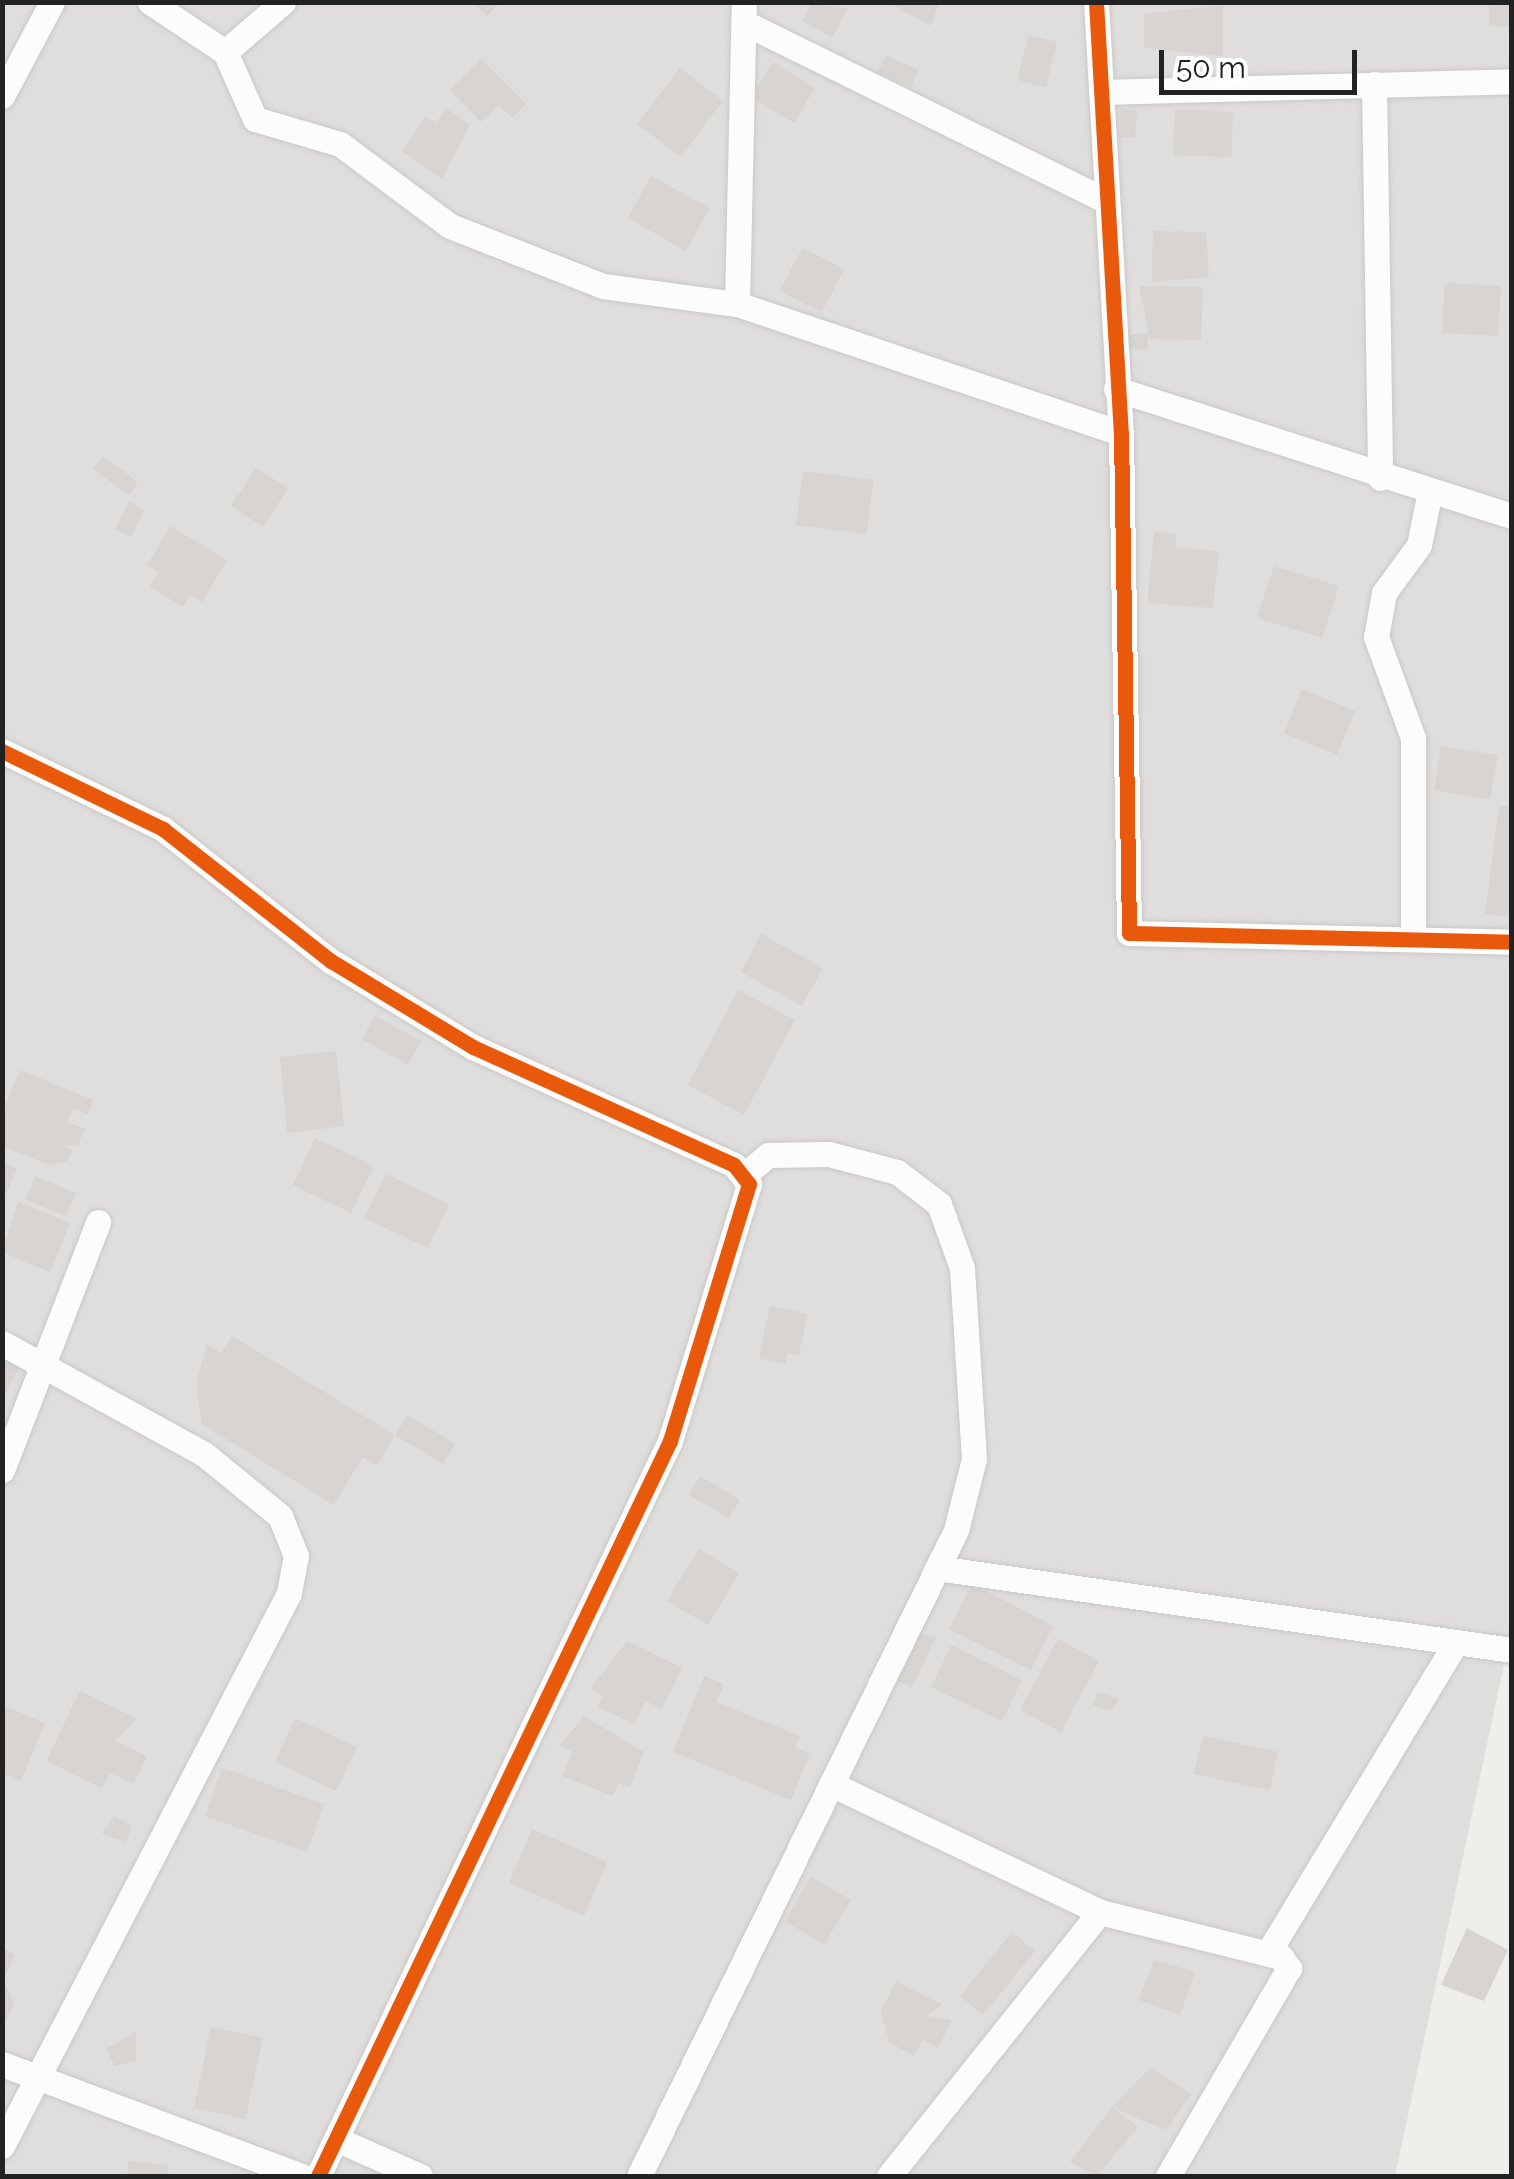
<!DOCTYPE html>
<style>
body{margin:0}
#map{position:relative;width:1514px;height:2179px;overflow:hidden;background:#f0eeeb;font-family:Raleway,sans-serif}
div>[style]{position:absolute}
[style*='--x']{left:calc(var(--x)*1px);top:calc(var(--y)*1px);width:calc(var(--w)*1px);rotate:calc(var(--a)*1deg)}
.residential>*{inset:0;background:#dfdedc}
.building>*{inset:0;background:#d7d4d2}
.roads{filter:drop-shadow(0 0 2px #c9c8c7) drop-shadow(0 0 2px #c9c8c7)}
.minor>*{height:25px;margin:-12.5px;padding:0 12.5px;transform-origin:12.5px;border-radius:12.5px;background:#fdfcfc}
.cycleway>*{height:15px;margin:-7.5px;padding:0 7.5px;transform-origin:7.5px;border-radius:7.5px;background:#e8590c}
span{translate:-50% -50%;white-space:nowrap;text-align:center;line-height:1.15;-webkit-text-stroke:8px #fff;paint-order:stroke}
.frame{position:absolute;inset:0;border:5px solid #222;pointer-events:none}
.scale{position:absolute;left:1159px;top:50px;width:198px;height:45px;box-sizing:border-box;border:5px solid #222;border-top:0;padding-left:12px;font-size:30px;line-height:35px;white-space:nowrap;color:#222;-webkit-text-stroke:8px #fff;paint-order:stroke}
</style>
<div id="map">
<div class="residential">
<div style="clip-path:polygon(3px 3px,1511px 3px,1512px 1627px,1395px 2176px,3px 2176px)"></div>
</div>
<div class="building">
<div style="clip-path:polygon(473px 2px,500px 2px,487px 16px)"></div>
<div style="clip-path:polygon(812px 2px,848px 9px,832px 37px,802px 21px)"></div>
<div style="clip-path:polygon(888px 2px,940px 2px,930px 26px)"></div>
<div style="clip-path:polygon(1489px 2px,1512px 2px,1512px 27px,1489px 26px)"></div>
<div style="clip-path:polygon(1223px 5px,1223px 56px,1144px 48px,1144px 14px)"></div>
<div style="clip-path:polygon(1028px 35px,1057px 42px,1046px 87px,1017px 80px)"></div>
<div style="clip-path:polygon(886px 55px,919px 70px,911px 87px,878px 72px)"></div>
<div style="clip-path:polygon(481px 59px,526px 104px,512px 118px,499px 105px,481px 122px,450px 90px)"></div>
<div style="clip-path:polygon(773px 62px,815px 88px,794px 123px,751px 97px)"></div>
<div style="clip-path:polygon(680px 68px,723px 101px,681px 157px,637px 124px)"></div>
<div style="clip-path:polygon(446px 108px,470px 125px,442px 179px,402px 151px,426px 116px,436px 123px)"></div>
<div style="clip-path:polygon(1121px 109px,1137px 110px,1135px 138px,1119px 137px)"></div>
<div style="clip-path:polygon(1175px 109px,1233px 112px,1231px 157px,1173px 155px)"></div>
<div style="clip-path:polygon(651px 176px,710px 208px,686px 251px,628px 218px)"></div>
<div style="clip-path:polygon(1153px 231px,1206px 232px,1209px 277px,1152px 282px)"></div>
<div style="clip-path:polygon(802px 248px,844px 269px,822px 312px,780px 291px)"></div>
<div style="clip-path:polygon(1445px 283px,1501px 286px,1498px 336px,1442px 333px)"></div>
<div style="clip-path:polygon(1139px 286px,1203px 287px,1201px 340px,1150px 339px)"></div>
<div style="clip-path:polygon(1122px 334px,1148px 334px,1148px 349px,1121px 349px)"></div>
<div style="clip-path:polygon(103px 456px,138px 482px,129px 495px,93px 469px)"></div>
<div style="clip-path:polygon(256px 468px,288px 488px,263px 527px,231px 506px)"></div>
<div style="clip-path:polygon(803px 471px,874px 480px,866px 534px,796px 525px)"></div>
<div style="clip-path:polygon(129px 502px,144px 510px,131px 537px,115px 529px)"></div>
<div style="clip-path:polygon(170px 526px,227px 560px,202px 602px,190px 595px,183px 607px,150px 587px,158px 572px,147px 565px)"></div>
<div style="clip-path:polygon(1154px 532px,1177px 534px,1175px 548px,1219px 551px,1213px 608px,1147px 603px)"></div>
<div style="clip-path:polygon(1274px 566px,1339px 586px,1322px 638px,1257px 618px)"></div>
<div style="clip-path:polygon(1302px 689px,1355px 711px,1337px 755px,1284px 733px)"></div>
<div style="clip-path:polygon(1441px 746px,1498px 755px,1490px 799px,1434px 790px)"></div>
<div style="clip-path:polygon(1499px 806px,1512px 807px,1512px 917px,1485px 914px)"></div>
<div style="clip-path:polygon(761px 934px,823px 968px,802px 1006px,741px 972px)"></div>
<div style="clip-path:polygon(738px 990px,795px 1020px,744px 1115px,688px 1085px)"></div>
<div style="clip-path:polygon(375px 1016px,421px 1041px,408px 1065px,362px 1039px)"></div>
<div style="clip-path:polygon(336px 1051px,344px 1126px,287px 1133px,280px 1057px)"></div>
<div style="clip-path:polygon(20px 1070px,93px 1100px,88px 1114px,73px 1108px,67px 1122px,85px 1129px,78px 1145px,61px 1145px,72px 1150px,67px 1161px,50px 1165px,2px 1146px,2px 1113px)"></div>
<div style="clip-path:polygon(315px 1138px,374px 1166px,351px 1213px,293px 1185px)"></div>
<div style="clip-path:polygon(2px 1162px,17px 1168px,6px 1194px,2px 1193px)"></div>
<div style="clip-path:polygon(386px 1174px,449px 1204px,428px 1248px,364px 1218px)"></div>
<div style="clip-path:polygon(35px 1176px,76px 1193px,66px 1216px,26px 1200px)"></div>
<div style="clip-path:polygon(18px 1202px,70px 1223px,50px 1272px,2px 1252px)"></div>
<div style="clip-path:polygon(770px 1306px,808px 1314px,799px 1355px,788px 1353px,785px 1364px,759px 1358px)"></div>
<div style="clip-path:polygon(232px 1336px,395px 1435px,377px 1466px,363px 1457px,334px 1505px,202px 1424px,196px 1384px,207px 1344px,221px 1353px)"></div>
<div style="clip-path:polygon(2px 1350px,23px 1361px,2px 1400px)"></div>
<div style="clip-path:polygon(408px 1415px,455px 1444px,443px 1464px,395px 1435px)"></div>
<div style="clip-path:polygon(700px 1476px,740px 1500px,729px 1518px,689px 1495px)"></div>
<div style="clip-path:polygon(699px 1549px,739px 1573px,708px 1625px,667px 1601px)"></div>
<div style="clip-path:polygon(972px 1584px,1053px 1626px,1031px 1670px,949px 1629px)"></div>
<div style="clip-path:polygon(916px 1633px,936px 1637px,912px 1687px,894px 1679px)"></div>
<div style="clip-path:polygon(1058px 1639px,1099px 1661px,1061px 1732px,1020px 1710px)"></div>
<div style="clip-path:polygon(627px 1641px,682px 1668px,662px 1709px,646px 1701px,634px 1724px,598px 1707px,603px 1696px,590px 1689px)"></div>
<div style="clip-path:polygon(951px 1645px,1022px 1680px,1002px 1721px,931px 1687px)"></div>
<div style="clip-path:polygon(704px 1676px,724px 1684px,716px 1702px,800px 1736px,795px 1748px,810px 1754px,791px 1800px,673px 1752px)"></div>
<div style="clip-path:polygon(80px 1691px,137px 1719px,115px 1741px,147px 1756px,134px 1784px,110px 1773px,102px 1788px,46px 1761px)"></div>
<div style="clip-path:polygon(1097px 1692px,1119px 1699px,1111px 1711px,1093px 1705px)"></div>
<div style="clip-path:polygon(2px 1705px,45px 1723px,21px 1781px,2px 1773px)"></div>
<div style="clip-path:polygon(584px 1716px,644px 1752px,630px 1788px,618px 1783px,613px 1796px,562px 1776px,573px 1751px,559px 1746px)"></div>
<div style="clip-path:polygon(295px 1718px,357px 1747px,336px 1791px,275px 1762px)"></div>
<div style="clip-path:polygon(1203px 1736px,1278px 1752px,1270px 1790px,1194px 1774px)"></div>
<div style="clip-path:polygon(222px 1768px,324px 1804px,307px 1852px,205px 1816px)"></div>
<div style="clip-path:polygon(114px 1816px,132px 1826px,126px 1842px,102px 1834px)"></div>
<div style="clip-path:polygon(532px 1829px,607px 1862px,584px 1916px,509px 1883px)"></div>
<div style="clip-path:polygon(811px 1877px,851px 1900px,824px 1945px,785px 1921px)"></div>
<div style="clip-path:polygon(1467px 1928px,1508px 1950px,1484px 2001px,1441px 1985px)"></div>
<div style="clip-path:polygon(1012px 1932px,1035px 1951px,983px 2015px,960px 1996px)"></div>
<div style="clip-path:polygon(2px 1948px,15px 1954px,4px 1980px,14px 2004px,2px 2029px)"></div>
<div style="clip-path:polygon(1154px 1960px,1195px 1972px,1180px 2015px,1139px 2000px)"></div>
<div style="clip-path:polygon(896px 1981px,942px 2004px,927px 2016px,952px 2020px,938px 2048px,923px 2040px,914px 2056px,889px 2042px,881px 2011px)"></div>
<div style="clip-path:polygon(211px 2027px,263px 2038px,245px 2119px,194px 2108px)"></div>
<div style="clip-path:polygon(136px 2032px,136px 2061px,115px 2066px,106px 2049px)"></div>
<div style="clip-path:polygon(1151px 2067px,1191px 2094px,1166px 2130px,1112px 2107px,1138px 2127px,1097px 2176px,1070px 2162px,1112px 2107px)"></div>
<div style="clip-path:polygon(128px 2161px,169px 2165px,168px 2176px,127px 2176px)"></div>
</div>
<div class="roads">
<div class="minor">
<div style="--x:150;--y:2;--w:90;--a:33.7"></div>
<div style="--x:225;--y:52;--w:73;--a:65.9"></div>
<div style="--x:255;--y:119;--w:89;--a:16.4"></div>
<div style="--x:340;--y:144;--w:137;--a:36.7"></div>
<div style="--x:450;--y:226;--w:164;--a:21.4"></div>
<div style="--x:603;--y:286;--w:135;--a:7.7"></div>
<div style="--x:737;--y:304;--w:405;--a:18.6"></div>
<div style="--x:1096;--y:2;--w:432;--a:86.7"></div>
<div style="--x:1121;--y:433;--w:500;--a:89.08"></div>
<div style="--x:1129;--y:933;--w:383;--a:1.3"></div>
<div style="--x:747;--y:24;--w:394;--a:26.2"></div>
<div style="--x:225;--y:52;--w:77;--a:-40.8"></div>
<div style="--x:1374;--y:84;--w:394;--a:89.1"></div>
<div style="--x:1102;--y:92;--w:410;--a:-1.5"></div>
<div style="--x:2;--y:96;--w:106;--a:-62"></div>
<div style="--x:737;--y:304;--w:302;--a:-88.7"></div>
<div style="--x:1116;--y:389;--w:416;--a:17.8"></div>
<div style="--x:2;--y:751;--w:179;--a:25.8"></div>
<div style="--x:163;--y:829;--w:214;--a:38.2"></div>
<div style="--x:331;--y:961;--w:166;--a:31.2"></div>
<div style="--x:473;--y:1047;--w:286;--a:24.3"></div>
<div style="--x:734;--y:1165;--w:24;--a:52"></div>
<div style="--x:749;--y:1184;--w:269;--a:107.1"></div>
<div style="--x:670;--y:1441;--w:815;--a:115.59"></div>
<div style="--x:1413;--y:935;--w:197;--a:-90"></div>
<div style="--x:1413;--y:738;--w:108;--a:-110.1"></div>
<div style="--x:1376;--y:637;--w:45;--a:-79.7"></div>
<div style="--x:1384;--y:593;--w:59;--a:-53.9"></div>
<div style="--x:1419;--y:545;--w:55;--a:-78.5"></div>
<div style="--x:2;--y:1343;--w:230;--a:28.8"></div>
<div style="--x:204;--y:1454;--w:98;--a:39.2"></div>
<div style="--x:280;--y:1516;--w:43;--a:68.2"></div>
<div style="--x:296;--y:1556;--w:38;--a:101"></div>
<div style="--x:289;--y:1593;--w:623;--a:117.43"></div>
<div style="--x:2;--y:1470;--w:266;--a:-68.8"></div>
<div style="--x:937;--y:1568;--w:581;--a:8.12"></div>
<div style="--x:831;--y:1784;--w:298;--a:25.4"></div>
<div style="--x:1100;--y:1912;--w:187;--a:14"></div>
<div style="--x:1281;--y:1957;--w:14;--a:54"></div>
<div style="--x:1289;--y:1968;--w:241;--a:120.2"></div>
<div style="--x:1269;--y:1951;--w:359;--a:-58.8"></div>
<div style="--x:2;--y:2064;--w:319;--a:20.5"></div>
<div style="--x:336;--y:2139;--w:92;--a:23.8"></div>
<div style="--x:639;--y:2176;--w:720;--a:-63.86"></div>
<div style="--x:956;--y:1530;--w:73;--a:-75.8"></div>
<div style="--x:974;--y:1459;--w:191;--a:-93.6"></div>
<div style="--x:962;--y:1268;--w:68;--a:-109.8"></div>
<div style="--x:939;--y:1204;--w:53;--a:-142.7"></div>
<div style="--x:897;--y:1172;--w:70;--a:-165.2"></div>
<div style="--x:829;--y:1154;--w:61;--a:179.1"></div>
<div style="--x:768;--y:1155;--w:30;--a:140"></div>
<div style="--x:889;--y:2176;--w:338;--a:-51.4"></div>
</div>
</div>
<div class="cycleway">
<div style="--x:1096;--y:2;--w:432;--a:86.7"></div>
<div style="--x:1121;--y:433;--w:500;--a:89.08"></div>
<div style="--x:1129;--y:933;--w:383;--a:1.3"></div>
<div style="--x:2;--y:751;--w:179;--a:25.8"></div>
<div style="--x:163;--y:829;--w:214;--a:38.2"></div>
<div style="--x:331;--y:961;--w:166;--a:31.2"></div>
<div style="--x:473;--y:1047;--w:286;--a:24.3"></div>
<div style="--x:734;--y:1165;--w:24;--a:52"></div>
<div style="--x:749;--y:1184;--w:269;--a:107.1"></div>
<div style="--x:670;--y:1441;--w:815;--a:115.59"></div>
</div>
<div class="frame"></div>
<div class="scale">50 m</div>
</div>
